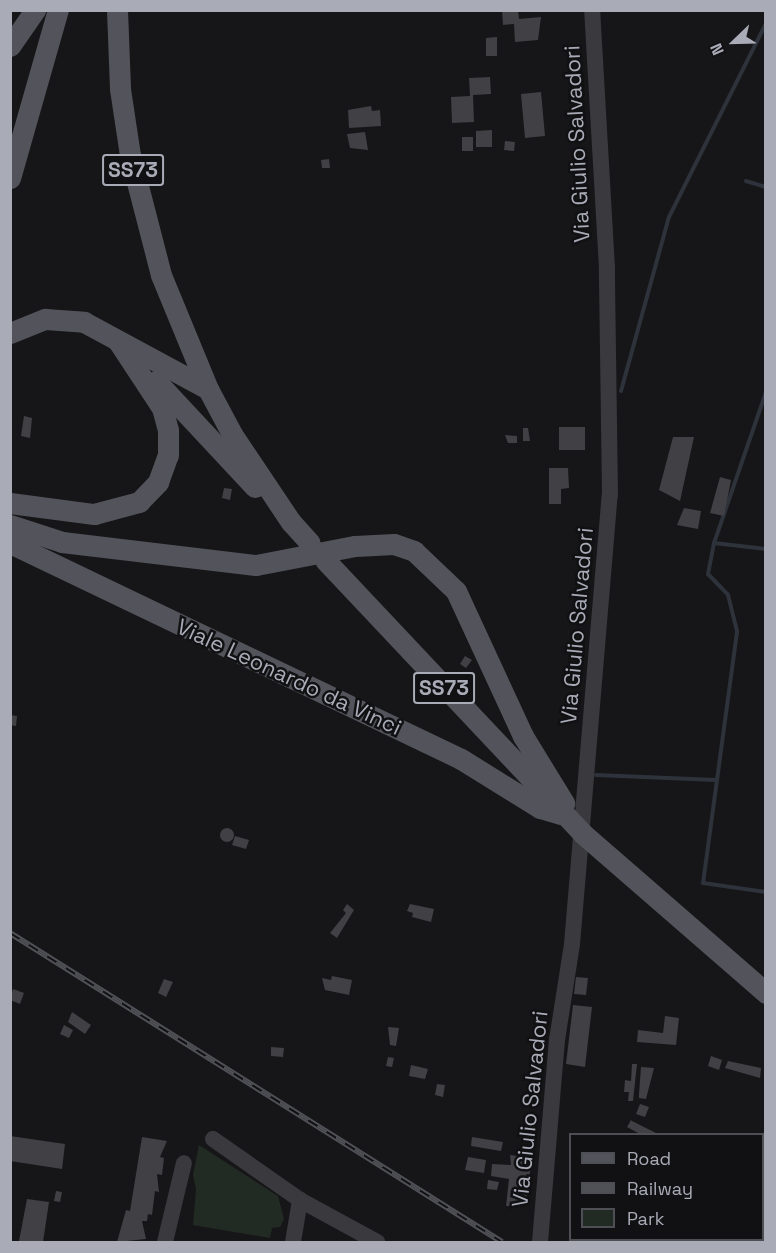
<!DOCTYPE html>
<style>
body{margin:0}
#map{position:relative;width:776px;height:1253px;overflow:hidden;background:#161618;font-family:"Space Grotesk",sans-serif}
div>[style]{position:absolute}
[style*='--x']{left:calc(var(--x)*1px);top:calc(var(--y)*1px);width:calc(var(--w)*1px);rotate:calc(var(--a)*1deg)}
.green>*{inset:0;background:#222a24}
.stream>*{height:4px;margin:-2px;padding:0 2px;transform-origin:2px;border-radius:2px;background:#2d323b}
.building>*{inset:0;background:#404045}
.round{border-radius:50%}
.minor>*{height:16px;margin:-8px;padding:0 8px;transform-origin:8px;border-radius:8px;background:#39393e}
.major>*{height:21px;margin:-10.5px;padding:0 10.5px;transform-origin:10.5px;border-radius:10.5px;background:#53545b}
.rail>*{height:6px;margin-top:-3px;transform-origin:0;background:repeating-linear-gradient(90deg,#111113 0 11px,#505157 0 22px);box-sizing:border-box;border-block:2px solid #505157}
.major-bridge>*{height:21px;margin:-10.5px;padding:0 10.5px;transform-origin:10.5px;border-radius:10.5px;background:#53545b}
span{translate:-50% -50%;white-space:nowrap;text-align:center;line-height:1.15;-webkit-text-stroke:5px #111113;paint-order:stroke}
.shield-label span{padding:2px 4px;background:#111113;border:2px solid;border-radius:4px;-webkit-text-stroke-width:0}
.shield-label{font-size:21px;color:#a9abb7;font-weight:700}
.street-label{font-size:22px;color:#a9abb7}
.frame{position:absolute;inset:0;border:12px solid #a9abb7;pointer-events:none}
.legend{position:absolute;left:569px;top:1133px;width:195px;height:108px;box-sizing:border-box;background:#111113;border:2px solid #4e4f55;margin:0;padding:8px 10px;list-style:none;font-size:18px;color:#a9abb7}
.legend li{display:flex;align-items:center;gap:12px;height:30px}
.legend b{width:30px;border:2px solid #4e4f55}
.north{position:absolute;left:704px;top:12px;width:60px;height:60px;-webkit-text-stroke:4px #111113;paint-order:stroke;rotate:247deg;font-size:16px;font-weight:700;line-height:24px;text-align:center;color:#a9abb7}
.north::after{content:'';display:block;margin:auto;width:21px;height:27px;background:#a9abb7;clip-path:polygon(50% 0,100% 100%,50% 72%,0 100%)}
</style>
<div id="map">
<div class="green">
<div style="clip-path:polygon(199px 1145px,278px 1196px,284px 1219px,280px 1227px,272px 1228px,270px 1238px,193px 1225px,196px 1189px,193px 1175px)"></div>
</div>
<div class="stream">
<div style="--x:746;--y:181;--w:21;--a:17"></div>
<div style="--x:621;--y:391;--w:180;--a:-74.6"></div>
<div style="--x:669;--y:217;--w:217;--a:-63.4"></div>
<div style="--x:766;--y:392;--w:160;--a:109"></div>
<div style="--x:714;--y:543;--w:32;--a:101"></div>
<div style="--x:708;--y:574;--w:29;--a:46"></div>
<div style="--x:728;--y:595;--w:38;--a:76"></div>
<div style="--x:737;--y:632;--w:253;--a:97.7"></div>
<div style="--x:703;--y:883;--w:64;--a:8.1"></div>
<div style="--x:714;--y:543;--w:52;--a:6.6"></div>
<div style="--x:596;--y:775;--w:120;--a:2.4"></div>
</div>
<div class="building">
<div style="clip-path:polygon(502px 10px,518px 10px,519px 19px,541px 17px,538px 40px,515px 42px,514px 24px,503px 25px)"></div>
<div style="clip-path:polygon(497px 37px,497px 56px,486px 56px,486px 38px)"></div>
<div style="clip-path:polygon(490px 77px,491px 94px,473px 95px,474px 122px,452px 123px,451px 97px,470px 96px,469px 78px)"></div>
<div style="clip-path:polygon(541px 92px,545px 136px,525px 138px,521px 94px)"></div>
<div style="clip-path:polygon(371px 106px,372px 111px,380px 110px,381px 126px,349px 128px,348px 110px)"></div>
<div style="clip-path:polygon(492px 130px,492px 147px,476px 147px,476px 131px)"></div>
<div style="clip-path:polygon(365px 132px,368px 150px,350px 148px,347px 134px)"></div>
<div style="clip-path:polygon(462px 137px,473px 137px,473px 151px,462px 151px)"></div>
<div style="clip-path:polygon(505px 141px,515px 142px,514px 151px,504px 150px)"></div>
<div style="clip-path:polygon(329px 159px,330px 168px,322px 168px,321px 160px)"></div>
<div style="clip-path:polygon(24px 416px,32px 418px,30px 438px,21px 436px)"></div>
<div style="clip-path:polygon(559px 427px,585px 427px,585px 450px,559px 450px)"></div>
<div style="clip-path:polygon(523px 428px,528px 428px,530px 441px,523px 441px)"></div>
<div style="clip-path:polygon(505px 435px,517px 436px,517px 443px,508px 443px)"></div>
<div style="clip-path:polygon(673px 437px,694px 437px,680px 501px,659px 490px)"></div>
<div style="clip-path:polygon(549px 468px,568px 468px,569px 488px,561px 489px,561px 504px,549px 504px)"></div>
<div style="clip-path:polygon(720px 477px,731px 480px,724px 516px,710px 513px)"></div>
<div style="clip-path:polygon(224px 488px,232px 489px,230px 500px,222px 498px)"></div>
<div style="clip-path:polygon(684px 508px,701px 511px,698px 529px,677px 525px)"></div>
<div style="clip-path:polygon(465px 656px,472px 660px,466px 668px,460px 664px)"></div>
<div style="clip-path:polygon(10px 715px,17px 716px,16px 726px,10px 725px)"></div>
<div class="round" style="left:220px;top:828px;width:14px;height:14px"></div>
<div style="clip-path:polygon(235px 836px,249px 840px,246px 849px,232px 845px)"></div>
<div style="clip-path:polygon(347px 904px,354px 910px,337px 938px,330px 933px,346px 913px,343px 910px)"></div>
<div style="clip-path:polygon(410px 904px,434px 909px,431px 922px,412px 917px,413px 913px,407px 911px)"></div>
<div style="clip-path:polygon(332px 976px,352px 980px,349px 995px,325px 990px,322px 978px,331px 980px)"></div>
<div style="clip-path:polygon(576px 977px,588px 978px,586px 995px,574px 994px)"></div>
<div style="clip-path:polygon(164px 979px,173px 982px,166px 997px,158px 993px)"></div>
<div style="clip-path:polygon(13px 989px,24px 993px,20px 1004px,10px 1000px)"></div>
<div style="clip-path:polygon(573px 1005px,592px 1007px,585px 1067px,566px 1064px)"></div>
<div style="clip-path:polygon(72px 1012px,91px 1025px,85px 1034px,68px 1022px)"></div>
<div style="clip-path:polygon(665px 1016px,679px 1018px,676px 1045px,637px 1042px,638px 1030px,663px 1033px)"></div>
<div style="clip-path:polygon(64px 1025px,73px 1030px,69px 1038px,60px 1034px)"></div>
<div style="clip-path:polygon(388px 1027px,399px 1028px,396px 1046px,390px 1045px)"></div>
<div style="clip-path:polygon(271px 1047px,284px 1048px,283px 1057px,271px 1056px)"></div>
<div style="clip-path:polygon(711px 1056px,722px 1060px,719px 1070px,708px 1066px)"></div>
<div style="clip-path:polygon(388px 1057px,394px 1058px,392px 1067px,386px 1066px)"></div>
<div style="clip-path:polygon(728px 1061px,761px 1068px,760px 1078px,725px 1068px)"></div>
<div style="clip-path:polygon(632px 1064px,637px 1064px,633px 1101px,628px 1101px,629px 1092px,624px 1092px,625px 1080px,631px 1081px)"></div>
<div style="clip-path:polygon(411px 1065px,428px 1069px,425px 1079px,409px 1076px)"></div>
<div style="clip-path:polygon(641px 1067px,654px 1068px,646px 1099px,639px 1098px,639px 1094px)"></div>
<div style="clip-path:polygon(437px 1084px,445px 1085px,443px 1097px,435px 1095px)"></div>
<div style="clip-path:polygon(640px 1104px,649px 1107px,645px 1117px,636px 1114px)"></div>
<div style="clip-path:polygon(631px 1120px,632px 1121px,658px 1134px,640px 1134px,627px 1127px)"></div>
<div style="clip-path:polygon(10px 1136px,65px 1144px,62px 1169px,10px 1161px)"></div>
<div style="clip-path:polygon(142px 1137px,167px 1141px,160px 1157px,164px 1158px,162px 1175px,157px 1174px,159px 1192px,155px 1191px,152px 1215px,148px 1214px,147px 1221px,142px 1221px,146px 1239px,117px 1242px,126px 1210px,130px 1211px)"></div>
<div style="clip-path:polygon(472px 1137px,503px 1142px,501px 1151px,471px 1146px)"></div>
<div style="clip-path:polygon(510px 1155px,532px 1158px,526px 1202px,521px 1201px,520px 1207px,506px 1206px,509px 1179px,491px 1176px,492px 1164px,511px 1165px)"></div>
<div style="clip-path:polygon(468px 1157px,486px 1160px,484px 1173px,465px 1170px)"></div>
<div style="clip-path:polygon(488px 1180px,499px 1182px,497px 1190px,487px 1189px)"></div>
<div style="clip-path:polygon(56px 1191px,62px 1192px,60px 1202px,54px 1201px)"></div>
<div style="clip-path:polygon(27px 1199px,49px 1202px,43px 1242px,19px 1241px)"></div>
</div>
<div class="minor">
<div style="--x:213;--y:1139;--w:106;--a:35"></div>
<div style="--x:300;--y:1200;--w:88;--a:28.6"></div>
<div style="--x:165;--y:1242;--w:81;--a:-76.5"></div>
<div style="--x:293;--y:1242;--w:43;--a:-80.5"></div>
<div style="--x:540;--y:1242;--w:203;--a:-85.2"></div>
<div style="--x:557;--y:1040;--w:97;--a:-81.1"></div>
<div style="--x:572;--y:944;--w:451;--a:-85.2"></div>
<div style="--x:610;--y:495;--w:227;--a:-90.8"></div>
<div style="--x:607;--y:268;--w:258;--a:-93.3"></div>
</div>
<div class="major">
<div style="--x:117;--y:10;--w:79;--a:87.8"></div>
<div style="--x:120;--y:89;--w:67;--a:81.4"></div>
<div style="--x:130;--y:155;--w:124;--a:75.5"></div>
<div style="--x:161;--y:275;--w:123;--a:67.6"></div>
<div style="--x:208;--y:389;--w:51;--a:61.9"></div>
<div style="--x:232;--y:434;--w:106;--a:56.2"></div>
<div style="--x:291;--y:522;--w:28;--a:48"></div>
<div style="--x:10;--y:46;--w:44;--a:-55.2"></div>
<div style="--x:10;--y:178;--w:175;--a:-74.1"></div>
<div style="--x:10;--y:333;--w:38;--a:-22"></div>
<div style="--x:45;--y:319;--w:39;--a:4"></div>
<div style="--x:84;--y:322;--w:141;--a:28.4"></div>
<div style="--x:156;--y:381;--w:145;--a:47"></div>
<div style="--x:10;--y:503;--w:85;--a:7.5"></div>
<div style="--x:94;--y:514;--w:47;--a:-14.9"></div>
<div style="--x:139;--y:502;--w:28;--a:-46"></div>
<div style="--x:158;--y:482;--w:29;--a:-70"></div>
<div style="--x:168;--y:455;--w:25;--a:-90"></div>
<div style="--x:168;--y:430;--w:23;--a:-105"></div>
<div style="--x:162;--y:408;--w:80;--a:-123.3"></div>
<div style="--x:10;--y:525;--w:55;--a:18.1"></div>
<div style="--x:62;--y:542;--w:195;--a:6.8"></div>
<div style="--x:10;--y:543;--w:500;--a:25.59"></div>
<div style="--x:461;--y:759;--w:93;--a:31.8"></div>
<div style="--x:540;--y:808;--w:22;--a:16"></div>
<div style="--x:355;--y:546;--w:39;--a:-3"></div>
<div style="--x:394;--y:544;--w:21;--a:19"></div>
<div style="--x:414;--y:551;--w:58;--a:43.6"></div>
<div style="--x:456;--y:591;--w:160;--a:65.2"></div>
<div style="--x:523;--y:736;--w:79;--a:58.5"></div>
<div style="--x:325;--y:560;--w:375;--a:46.7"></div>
<div style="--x:582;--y:833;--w:244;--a:41"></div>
</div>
<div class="rail">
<div style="--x:10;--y:933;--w:581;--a:32.13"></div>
</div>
<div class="major-bridge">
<div style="--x:256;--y:565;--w:101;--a:-10.9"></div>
</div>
<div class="shield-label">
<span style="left:133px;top:170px">SS73</span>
<span style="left:444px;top:688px">SS73</span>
</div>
<div class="street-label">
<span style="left:577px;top:144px;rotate:-93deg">Via Giulio Salvadori</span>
<span style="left:577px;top:626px;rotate:-85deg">Via Giulio Salvadori</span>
<span style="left:289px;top:677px;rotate:25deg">Viale Leonardo da Vinci</span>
<span style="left:530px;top:1109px;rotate:-84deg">Via Giulio Salvadori</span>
</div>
<div class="frame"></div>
<ul class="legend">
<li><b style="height:8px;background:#53545b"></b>Road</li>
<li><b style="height:8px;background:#505157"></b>Railway</li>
<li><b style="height:16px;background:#222a24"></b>Park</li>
</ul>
<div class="north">N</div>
</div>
